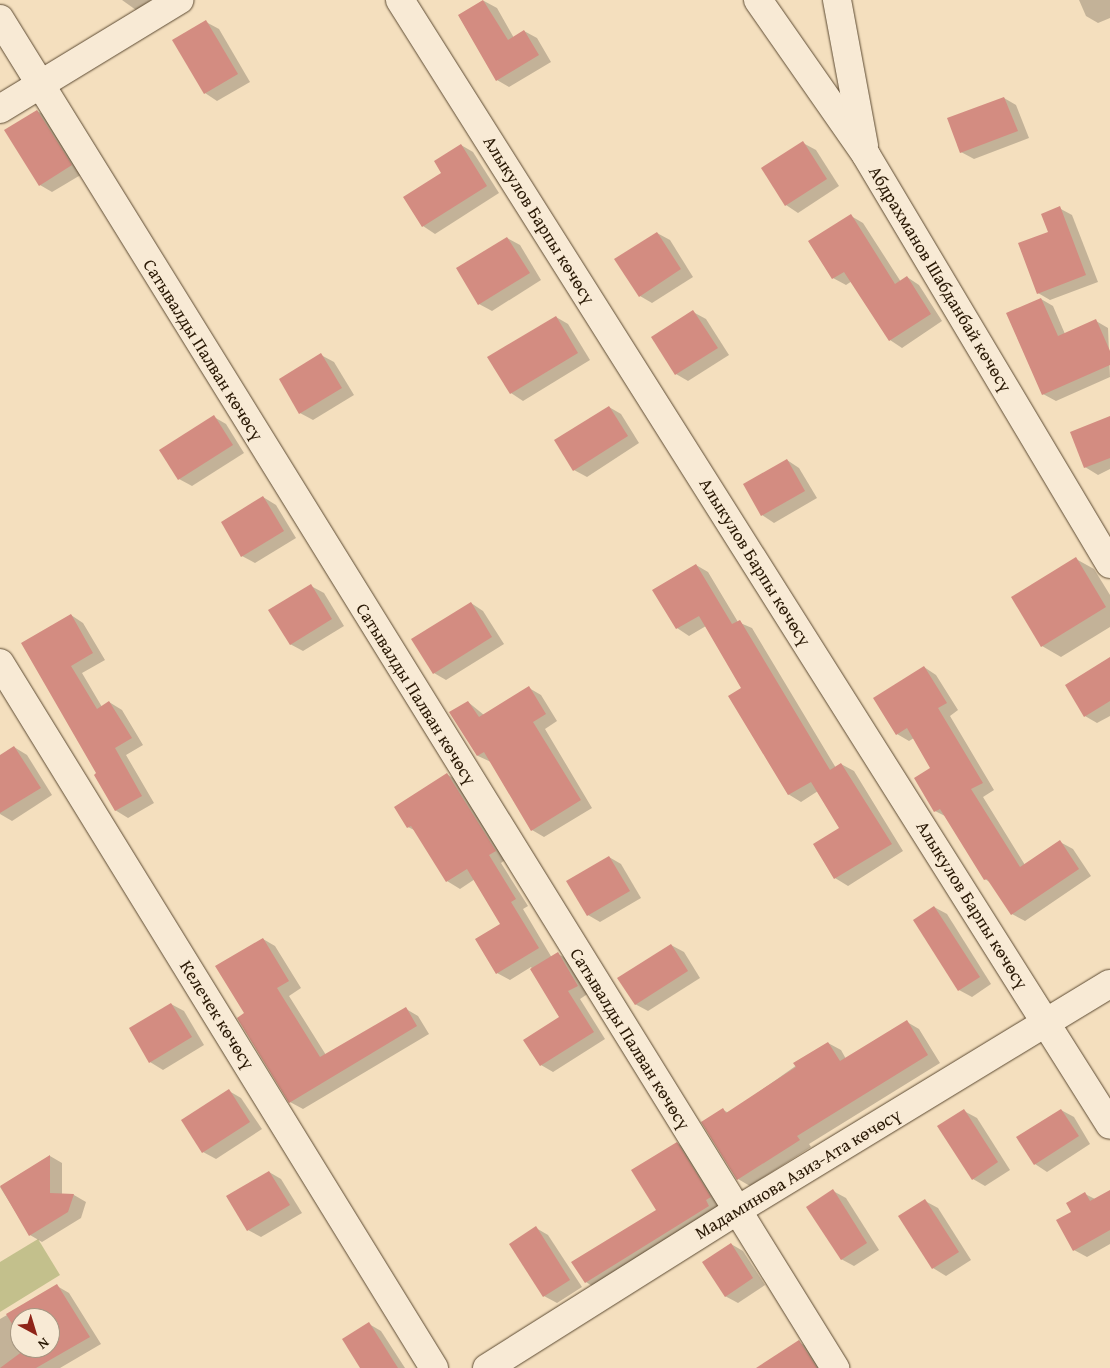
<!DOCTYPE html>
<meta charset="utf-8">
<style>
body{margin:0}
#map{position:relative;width:1110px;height:1368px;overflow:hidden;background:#f4dfbe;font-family:"Gentium Book Plus",serif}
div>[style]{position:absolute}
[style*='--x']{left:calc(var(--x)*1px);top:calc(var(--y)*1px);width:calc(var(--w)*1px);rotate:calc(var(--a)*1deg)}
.green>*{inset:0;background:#c3c08c}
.shadow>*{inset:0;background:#0003}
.building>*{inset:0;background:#d38c81}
.roads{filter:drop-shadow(0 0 1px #5c4a32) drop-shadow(0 0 1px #5c4a32)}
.minor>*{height:28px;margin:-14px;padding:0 14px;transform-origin:14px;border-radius:14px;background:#f8ead5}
span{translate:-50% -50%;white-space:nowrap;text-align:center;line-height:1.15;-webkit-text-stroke:4.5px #f8ead5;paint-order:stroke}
.street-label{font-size:18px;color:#291804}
.north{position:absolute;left:10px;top:1308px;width:50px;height:50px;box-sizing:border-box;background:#f8ead5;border:1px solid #a59681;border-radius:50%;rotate:141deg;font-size:14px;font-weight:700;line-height:20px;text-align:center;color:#291804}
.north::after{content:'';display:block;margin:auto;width:18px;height:22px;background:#8f2418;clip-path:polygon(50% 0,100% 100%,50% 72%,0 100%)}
</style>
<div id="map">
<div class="green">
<div style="clip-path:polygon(38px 1239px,60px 1275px,0 1312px,0 1262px)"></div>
</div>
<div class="shadow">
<div style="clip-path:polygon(122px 0,151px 0,136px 10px)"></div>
<div style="clip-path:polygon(1079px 0,1110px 0,1110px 18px,1098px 23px,1086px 16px)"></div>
<div style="clip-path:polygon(484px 1px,497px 8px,514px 38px,524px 31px,537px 38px,551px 62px,509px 87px,497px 80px,459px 16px)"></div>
<div style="clip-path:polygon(206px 22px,219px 29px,250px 82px,217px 101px,205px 93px)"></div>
<div style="clip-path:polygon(1004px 98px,1016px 105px,1029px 138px,974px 159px,961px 152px)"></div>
<div style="clip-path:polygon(37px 111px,50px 118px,84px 173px,52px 192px,40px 185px)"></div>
<div style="clip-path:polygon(803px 143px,816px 150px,839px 186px,798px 213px,786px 205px)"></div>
<div style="clip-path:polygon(461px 145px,473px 152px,499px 193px,435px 234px,423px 226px,443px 173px)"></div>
<div style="clip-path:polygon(1059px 208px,1072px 215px,1098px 282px,1050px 300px,1038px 293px,1049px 233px)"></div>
<div style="clip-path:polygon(851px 216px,863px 223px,901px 282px,907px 277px,919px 285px,942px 321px,902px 348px,890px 340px,852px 281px,846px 285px,833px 278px)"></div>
<div style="clip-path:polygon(657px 233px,670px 240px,693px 277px,652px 303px,640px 296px)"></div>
<div style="clip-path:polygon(507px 238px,520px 245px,541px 280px,492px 311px,479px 304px)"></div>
<div style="clip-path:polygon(1041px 299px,1053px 306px,1065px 334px,1096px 321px,1108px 328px,1110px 377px,1056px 401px,1043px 394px)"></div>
<div style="clip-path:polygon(693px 312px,706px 319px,729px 355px,688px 381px,676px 374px)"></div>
<div style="clip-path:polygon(556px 317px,568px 324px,590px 360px,523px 401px,511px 393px)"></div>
<div style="clip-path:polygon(321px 355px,334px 362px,354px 395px,313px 420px,300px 413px)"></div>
<div style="clip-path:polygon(609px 407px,621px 414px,639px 443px,587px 477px,574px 470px)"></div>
<div style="clip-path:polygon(214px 417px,226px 424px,244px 453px,192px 486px,179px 479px)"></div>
<div style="clip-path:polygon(1110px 418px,1110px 469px,1098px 475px,1085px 467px)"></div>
<div style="clip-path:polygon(787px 460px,799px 468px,817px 498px,774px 523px,762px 515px)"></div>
<div style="clip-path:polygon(263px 497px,276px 505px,296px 538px,255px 563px,242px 556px)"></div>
<div style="clip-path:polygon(1076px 559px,1094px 569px,1110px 595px,1110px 627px,1061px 657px,1042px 646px)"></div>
<div style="clip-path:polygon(696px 565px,708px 572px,738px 622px,752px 628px,836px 768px,841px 764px,854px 771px,903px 851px,848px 886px,835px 878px,841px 828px,818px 791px,801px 802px,788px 794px,743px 689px,706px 626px,689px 636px,677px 628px)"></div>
<div style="clip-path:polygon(311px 586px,324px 593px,344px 626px,303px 651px,290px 644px)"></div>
<div style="clip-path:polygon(471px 603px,483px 611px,504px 644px,446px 680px,434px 673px)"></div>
<div style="clip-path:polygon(71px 615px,83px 623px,105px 660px,82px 673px,102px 707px,109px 702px,122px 710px,143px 745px,126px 755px,154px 803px,128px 818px,115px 810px,98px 774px,23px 643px)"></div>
<div style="clip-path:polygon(1110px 659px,1110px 716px,1097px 723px,1085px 716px)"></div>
<div style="clip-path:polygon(924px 667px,936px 675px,958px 710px,950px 716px,994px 790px,983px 797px,1025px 865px,1060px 842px,1073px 849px,1091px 876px,1025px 921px,1012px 914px,991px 883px,985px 879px,947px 817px,935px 811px,932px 768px,914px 738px,909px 741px,897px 734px)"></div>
<div style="clip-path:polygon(529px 688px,541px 695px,557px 721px,545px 729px,592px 808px,544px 837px,532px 830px,491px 762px,478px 756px,468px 702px,484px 715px)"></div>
<div style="clip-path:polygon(14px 747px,27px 755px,52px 795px,12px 821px,0 814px,0 756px)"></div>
<div style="clip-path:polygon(448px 775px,460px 782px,508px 858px,501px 863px,528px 906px,523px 909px,552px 958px,558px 954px,571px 961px,589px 993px,580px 999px,605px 1039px,553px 1072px,541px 1065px,561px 1017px,531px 967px,510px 980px,497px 973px,502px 925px,475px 879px,460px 889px,447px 881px,416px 831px,408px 827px)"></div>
<div style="clip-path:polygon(609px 857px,621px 864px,641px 898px,600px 922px,588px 915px)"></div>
<div style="clip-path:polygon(934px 907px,947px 914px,991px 984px,972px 997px,959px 990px)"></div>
<div style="clip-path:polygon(263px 939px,275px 946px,301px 988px,289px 996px,326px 1055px,406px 1009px,418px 1016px,429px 1034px,303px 1109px,290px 1102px)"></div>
<div style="clip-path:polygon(671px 945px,684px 952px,700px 978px,648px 1011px,635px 1004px)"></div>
<div style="clip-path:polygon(171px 1004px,184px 1011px,204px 1045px,163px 1070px,150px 1062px,130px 1029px)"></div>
<div style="clip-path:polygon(907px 1022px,919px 1029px,940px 1063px,809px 1144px,811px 1147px,750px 1186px,738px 1179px,723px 1110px,729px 1113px,828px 1043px,841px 1050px,846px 1059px)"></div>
<div style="clip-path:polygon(229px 1091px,241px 1098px,262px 1129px,216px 1159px,203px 1152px)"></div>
<div style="clip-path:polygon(1061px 1110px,1074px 1117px,1090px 1144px,1047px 1172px,1035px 1164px)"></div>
<div style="clip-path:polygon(964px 1111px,977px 1118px,1010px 1170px,985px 1186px,973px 1179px)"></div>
<div style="clip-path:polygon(677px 1143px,689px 1151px,723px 1204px,598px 1290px,586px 1282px,657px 1210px)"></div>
<div style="clip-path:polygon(50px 1156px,62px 1163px,62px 1195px,74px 1195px,86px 1202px,81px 1218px,42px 1242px,30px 1235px,0 1187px)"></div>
<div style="clip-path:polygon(269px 1172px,281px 1179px,302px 1213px,261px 1237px,248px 1230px)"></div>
<div style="clip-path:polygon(833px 1191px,846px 1198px,879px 1250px,854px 1266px,841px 1259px)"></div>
<div style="clip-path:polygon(1110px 1191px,1110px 1244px,1087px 1257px,1074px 1250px,1072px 1212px,1085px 1194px,1095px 1199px)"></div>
<div style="clip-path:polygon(925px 1201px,938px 1208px,971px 1260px,946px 1276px,933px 1268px,900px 1216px)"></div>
<div style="clip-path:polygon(536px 1228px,548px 1235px,582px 1287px,557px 1303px,544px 1296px)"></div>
<div style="clip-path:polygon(731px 1244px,743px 1251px,765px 1285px,738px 1303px,725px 1296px)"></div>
<div style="clip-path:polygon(evenodd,57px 1286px,69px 1293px,101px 1344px,60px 1368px,0 1368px,0 1319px,57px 1286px,20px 1318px,50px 1318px,50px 1348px,20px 1348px,20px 1318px)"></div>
<div style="clip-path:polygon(369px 1324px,381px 1331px,405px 1368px,362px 1368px)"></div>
<div style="clip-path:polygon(799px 1342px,811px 1349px,824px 1368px,776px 1368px)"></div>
</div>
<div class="building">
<div style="clip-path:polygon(483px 0,508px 40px,524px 30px,539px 55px,496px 81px,458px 15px)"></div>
<div style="clip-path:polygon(206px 20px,238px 74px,204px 94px,172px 40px)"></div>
<div style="clip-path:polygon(1004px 97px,1018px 131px,960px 153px,947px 118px)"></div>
<div style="clip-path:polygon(37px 110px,72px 165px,39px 186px,4px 130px)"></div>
<div style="clip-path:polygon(803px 141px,827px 179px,785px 206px,761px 168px)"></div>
<div style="clip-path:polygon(461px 144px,487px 186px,422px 227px,403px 197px,441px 173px,434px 161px)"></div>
<div style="clip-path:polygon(1060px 206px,1086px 275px,1037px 294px,1018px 243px,1048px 232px,1041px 214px)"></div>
<div style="clip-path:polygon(851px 214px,895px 284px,907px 276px,931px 314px,889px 341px,844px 272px,832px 279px,808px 241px)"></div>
<div style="clip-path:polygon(657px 232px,681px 269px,639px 297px,614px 259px)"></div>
<div style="clip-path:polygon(507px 237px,530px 273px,478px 305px,456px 268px)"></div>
<div style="clip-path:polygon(1041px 298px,1058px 336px,1096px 319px,1110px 351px,1110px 365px,1042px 395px,1006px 313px)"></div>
<div style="clip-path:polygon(693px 310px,718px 348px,675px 375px,651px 337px)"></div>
<div style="clip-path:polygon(556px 316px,578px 353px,510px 394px,487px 357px)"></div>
<div style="clip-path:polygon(321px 353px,342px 388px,299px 414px,279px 379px)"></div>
<div style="clip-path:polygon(609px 406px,628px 436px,573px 471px,554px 440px)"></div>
<div style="clip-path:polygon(214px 415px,233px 445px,178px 480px,159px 450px)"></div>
<div style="clip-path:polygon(1110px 416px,1110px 458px,1084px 468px,1070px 432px)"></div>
<div style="clip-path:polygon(787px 459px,805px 491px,761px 516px,743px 484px)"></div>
<div style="clip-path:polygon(263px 496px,284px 531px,241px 557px,221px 522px)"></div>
<div style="clip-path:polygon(1076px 557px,1106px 607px,1041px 647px,1011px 597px)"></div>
<div style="clip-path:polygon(696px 564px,732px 624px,740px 620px,830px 770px,841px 763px,892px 844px,834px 879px,813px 844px,839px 828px,811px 782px,788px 795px,728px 696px,741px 688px,699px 616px,676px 629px,652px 590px)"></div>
<div style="clip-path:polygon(311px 584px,332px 619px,290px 645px,268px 610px)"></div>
<div style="clip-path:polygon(471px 602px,492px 637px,433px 674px,411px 639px)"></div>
<div style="clip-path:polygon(71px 614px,93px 653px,71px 666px,97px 709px,109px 701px,132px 738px,115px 748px,142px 796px,115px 811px,94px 775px,96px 773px,21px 643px)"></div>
<div style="clip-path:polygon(1110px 657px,1110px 701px,1084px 717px,1065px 685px)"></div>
<div style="clip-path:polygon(924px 666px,947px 703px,938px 708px,983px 783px,971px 789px,1020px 867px,1060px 840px,1079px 869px,1011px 915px,987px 879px,984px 880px,940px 809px,934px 812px,914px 778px,930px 768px,907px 728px,896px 735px,873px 698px)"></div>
<div style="clip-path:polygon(529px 686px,546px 714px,533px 722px,581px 800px,531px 831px,484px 752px,477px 756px,449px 712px,468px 701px,479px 717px)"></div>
<div style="clip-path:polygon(14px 746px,41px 788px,0 813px,0 755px)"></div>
<div style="clip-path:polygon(447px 773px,496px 851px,489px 855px,516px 899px,511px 902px,539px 948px,496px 974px,475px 939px,500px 924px,467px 869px,446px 882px,411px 826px,407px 828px,394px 807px)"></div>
<div style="clip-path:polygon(609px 856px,630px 891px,587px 916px,566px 881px)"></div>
<div style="clip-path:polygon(934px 906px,980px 977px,958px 991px,913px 920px)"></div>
<div style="clip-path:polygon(263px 938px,289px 981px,277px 988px,320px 1057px,406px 1007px,417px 1026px,289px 1103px,237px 1018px,244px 1013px,215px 966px)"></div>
<div style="clip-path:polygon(671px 944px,688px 971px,635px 1005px,617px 978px)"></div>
<div style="clip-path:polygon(558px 952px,578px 986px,568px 991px,594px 1032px,540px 1066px,523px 1040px,559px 1017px,530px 969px)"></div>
<div style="clip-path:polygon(171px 1003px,192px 1037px,149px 1063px,129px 1028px)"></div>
<div style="clip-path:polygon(907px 1020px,928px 1055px,797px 1136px,800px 1140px,737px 1180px,701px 1122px,723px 1108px,726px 1113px,796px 1067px,793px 1063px,828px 1042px,840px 1061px)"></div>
<div style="clip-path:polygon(229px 1089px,250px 1122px,202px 1153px,181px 1120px)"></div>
<div style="clip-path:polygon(964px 1109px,998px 1162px,972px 1180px,937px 1126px)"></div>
<div style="clip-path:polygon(1061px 1109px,1079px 1136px,1034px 1165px,1016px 1137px)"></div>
<div style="clip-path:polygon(677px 1142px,711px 1197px,706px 1200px,709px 1206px,585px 1283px,571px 1262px,656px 1210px,631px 1170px)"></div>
<div style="clip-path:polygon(50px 1155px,50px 1193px,74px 1194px,68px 1212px,29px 1236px,0 1186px)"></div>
<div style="clip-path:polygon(269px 1171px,290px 1205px,247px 1231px,226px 1196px)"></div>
<div style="clip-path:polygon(833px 1189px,867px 1243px,841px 1260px,806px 1207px)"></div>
<div style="clip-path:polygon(1110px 1190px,1110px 1230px,1073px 1251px,1056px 1220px,1071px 1212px,1066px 1203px,1085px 1192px,1090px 1201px)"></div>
<div style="clip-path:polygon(925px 1199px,959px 1252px,932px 1269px,898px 1216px)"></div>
<div style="clip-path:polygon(536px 1226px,570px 1280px,543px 1297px,509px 1244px)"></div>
<div style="clip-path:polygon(731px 1243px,753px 1278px,725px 1297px,702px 1262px)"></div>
<div style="clip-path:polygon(57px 1284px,90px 1337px,36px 1368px,0 1368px,27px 1348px,50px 1348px,50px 1318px,20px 1318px,20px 1337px,6px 1314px)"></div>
<div style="clip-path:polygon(369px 1322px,398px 1368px,360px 1368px,342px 1339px)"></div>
<div style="clip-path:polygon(799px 1340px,817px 1368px,756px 1368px)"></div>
</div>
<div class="roads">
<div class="minor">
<div style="--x:400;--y:0;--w:1330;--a:57.74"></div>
<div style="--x:758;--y:0;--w:189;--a:55.1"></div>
<div style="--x:866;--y:155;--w:476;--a:59.2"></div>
<div style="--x:837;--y:0;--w:148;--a:79.5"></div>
<div style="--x:0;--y:19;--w:1587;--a:58.24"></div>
<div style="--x:0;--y:109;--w:210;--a:-31.3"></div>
<div style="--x:0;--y:663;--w:828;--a:58.38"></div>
<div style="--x:487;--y:1368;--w:294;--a:-32.2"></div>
<div style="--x:736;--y:1211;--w:437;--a:-31.3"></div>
</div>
</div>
<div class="street-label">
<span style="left:539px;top:220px;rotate:58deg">Алыкулов Барпы көчөсү</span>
<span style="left:940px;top:279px;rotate:59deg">Абдрахманов Шабданбай көчөсү</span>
<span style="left:203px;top:350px;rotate:58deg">Сатывалды Палван көчөсү</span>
<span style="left:755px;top:562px;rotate:58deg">Алыкулов Барпы көчөсү</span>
<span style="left:416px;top:694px;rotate:58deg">Сатывалды Палван көчөсү</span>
<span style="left:972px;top:905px;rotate:58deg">Алыкулов Барпы көчөсү</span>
<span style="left:217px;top:1015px;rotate:58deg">Келечек көчөсү</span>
<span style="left:630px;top:1039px;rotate:58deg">Сатывалды Палван көчөсү</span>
<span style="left:798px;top:1174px;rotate:-31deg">Мадаминова Азиз-Ата көчөсү</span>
</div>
<div class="north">N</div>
</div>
